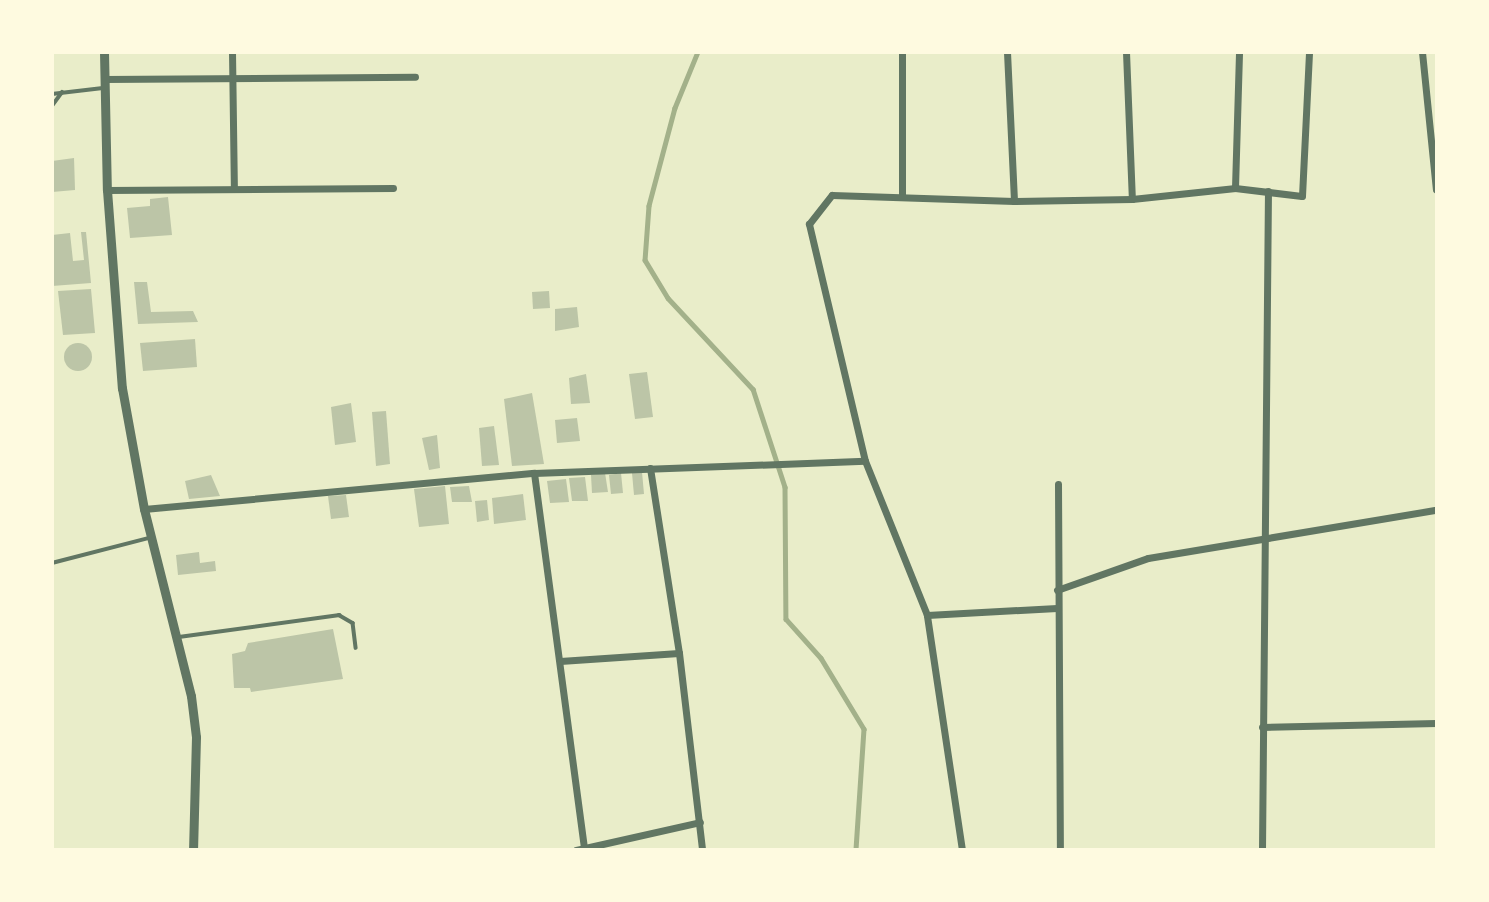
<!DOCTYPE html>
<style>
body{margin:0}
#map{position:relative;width:1489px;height:902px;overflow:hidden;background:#e9edc9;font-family:Rubik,sans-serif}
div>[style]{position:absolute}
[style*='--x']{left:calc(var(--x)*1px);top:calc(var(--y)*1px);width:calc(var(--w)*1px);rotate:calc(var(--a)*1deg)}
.stream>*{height:4.5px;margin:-2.25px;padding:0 2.25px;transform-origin:2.25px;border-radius:2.25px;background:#a3b18a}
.building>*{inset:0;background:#bcc5a7}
.round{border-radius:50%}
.service>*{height:3.5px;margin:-1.75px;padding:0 1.75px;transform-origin:1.75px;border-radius:1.75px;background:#617663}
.minor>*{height:7px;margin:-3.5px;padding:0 3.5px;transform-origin:3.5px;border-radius:3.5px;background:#617663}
.tertiary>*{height:9px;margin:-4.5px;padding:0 4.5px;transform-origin:4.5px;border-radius:4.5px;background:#617663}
span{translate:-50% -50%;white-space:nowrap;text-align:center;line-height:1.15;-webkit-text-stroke:5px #fefae0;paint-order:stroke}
.frame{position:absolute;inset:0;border:54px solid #fefae0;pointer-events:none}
</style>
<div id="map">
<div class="stream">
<div style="--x:698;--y:52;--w:61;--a:112.3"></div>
<div style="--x:675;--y:108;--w:101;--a:104.9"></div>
<div style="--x:649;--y:206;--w:54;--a:94.2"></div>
<div style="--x:645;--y:260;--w:44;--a:58.8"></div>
<div style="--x:668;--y:298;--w:125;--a:47"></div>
<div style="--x:753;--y:389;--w:103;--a:71.9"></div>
<div style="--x:785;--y:487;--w:132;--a:89.6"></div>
<div style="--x:786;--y:619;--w:52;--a:48.1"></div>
<div style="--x:821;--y:658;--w:83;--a:58.8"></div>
<div style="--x:864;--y:729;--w:121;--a:93.8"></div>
</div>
<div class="building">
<div style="clip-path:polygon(74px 158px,75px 190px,52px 192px,52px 161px)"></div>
<div style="clip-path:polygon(168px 197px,172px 235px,130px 238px,127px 208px,150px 206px,150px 199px)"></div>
<div style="clip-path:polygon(81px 232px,86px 232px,91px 283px,52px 286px,52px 235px,70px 233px,73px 261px,84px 260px)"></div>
<div style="clip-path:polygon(134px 282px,147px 282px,151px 312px,193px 311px,198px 322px,138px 324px)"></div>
<div style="clip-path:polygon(91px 289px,95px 333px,63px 335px,58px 291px)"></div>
<div style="clip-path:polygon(549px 291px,550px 308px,533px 309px,532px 292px)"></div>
<div style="clip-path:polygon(577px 307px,579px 327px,555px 331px,555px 309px)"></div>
<div style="clip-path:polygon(195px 339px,197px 367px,143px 371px,140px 343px)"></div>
<div class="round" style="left:64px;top:343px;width:28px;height:28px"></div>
<div style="clip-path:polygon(647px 372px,653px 417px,635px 419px,629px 374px)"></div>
<div style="clip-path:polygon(586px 374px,590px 403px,571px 404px,569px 378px)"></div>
<div style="clip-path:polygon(532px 393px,544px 464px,512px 466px,504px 399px)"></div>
<div style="clip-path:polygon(351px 403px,356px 442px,335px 445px,331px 407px)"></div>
<div style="clip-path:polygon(386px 411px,390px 464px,376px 466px,372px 412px)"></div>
<div style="clip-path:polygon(577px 418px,580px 441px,557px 443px,555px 420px)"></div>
<div style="clip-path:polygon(494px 426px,499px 465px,482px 466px,479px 428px)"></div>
<div style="clip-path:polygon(437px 435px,440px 468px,429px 470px,422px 438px)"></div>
<div style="clip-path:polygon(642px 472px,644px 494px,634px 495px,632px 473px)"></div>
<div style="clip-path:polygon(605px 473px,608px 492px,592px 493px,591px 475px)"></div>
<div style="clip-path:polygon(621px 473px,623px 493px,611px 494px,609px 475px)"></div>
<div style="clip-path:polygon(211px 475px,220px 496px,189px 499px,185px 481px)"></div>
<div style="clip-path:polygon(585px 477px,588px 501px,572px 501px,569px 478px)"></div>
<div style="clip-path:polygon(566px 479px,569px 502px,550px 503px,547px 481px)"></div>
<div style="clip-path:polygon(445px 486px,449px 524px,419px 527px,414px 489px)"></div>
<div style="clip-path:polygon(469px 486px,472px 502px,452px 502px,450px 487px)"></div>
<div style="clip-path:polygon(523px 494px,526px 520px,494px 524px,492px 498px)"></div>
<div style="clip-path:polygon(346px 495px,349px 517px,331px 519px,328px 496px)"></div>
<div style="clip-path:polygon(487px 500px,489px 520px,477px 522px,475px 501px)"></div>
<div style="clip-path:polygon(199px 552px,200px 563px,215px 561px,216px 571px,178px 575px,176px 555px)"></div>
<div style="clip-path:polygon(333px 629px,343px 679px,251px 692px,250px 688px,234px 688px,232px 654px,245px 651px,248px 643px)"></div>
</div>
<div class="service">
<div style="--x:52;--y:94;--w:51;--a:-6.7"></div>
<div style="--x:52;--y:106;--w:17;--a:-54"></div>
<div style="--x:52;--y:563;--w:100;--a:-14.5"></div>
<div style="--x:179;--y:637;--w:162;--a:-7.8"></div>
<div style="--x:339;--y:615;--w:16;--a:30"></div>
<div style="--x:353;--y:623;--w:25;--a:83"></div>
</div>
<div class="minor">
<div style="--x:232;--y:52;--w:136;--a:89.2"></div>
<div style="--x:902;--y:52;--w:145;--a:90"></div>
<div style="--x:1007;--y:52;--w:149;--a:87.3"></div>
<div style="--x:1126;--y:52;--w:147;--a:87.7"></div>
<div style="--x:1422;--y:52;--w:138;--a:84.2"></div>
<div style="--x:104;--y:79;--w:311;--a:-0.4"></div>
<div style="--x:1235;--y:188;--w:136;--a:-88.3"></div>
<div style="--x:107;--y:190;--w:286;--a:-0.4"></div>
<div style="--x:650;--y:468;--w:187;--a:81.1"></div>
<div style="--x:679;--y:653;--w:198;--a:83.3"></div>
<div style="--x:534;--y:473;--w:377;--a:82.4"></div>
<div style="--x:1058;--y:484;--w:366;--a:89.7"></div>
<div style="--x:144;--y:509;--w:392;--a:-5.3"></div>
<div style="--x:534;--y:473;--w:331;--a:-2.1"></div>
<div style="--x:1057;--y:590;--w:96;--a:-19.4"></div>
<div style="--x:1148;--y:558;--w:292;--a:-9.5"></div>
<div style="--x:927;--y:615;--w:166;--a:-111.9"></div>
<div style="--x:865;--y:461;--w:244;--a:-103.3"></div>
<div style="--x:809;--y:224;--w:37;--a:-52"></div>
<div style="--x:832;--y:195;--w:182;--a:1.9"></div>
<div style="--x:1014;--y:201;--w:118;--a:-1"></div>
<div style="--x:1132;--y:199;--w:104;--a:-6.1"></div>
<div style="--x:1235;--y:188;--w:67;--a:6.8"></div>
<div style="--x:1302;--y:196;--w:144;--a:-87.2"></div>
<div style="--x:560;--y:661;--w:119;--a:-3.8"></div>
<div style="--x:1262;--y:727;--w:174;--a:-1.3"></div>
<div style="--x:576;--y:850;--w:127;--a:-12.7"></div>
<div style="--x:962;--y:850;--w:238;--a:-98.5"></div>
<div style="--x:927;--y:615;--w:130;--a:-3.1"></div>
<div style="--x:1262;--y:850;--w:659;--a:-89.48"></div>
</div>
<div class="tertiary">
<div style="--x:104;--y:52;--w:138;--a:88.8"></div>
<div style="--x:107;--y:190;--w:199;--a:85.7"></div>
<div style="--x:122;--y:388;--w:123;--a:79.7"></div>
<div style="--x:144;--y:509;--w:193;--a:75.9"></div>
<div style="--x:191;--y:696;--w:41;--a:83"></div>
<div style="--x:196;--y:737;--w:113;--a:91.5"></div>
</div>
<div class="frame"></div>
</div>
